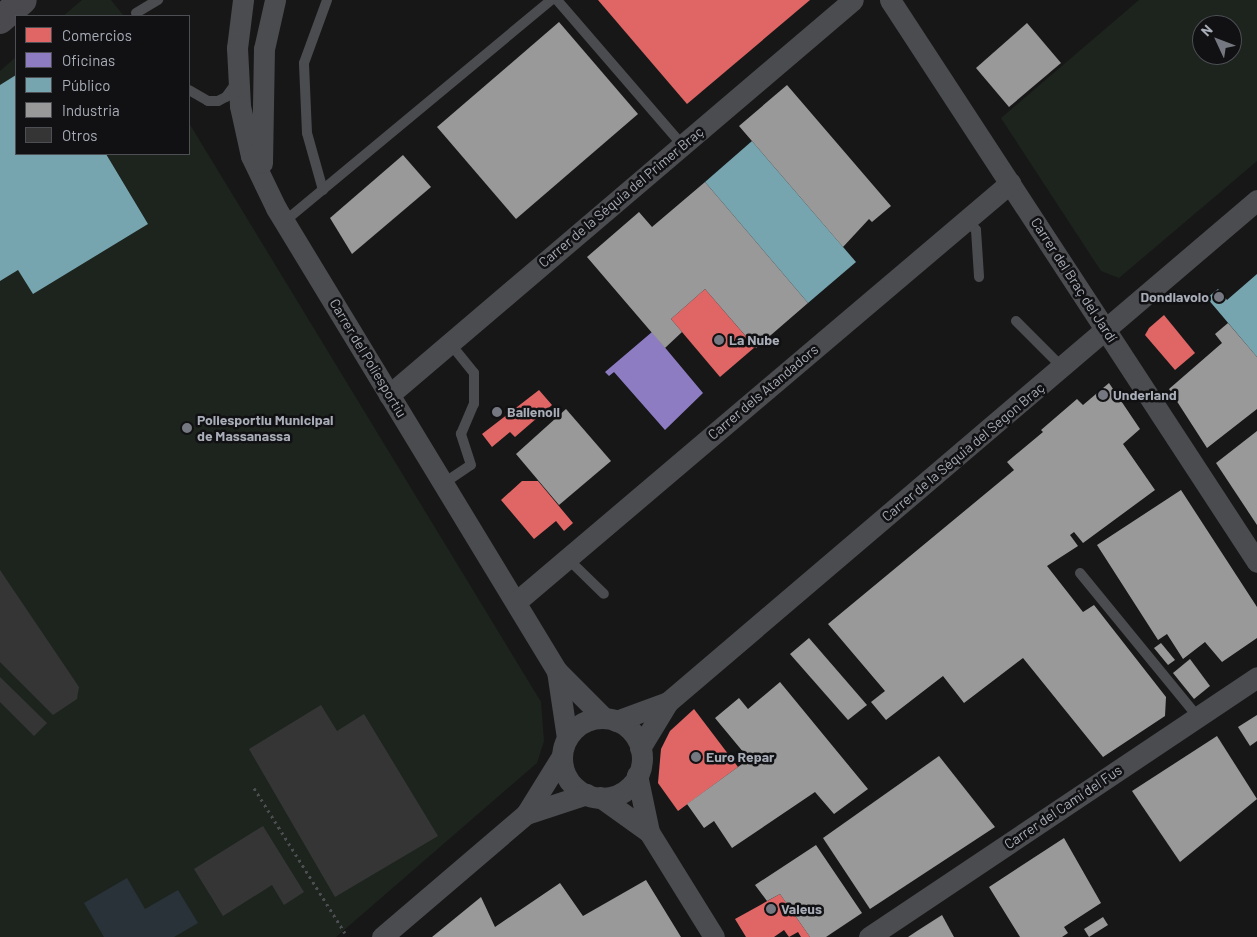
<!DOCTYPE html>
<meta charset="utf-8">
<style>
body{margin:0}
#map{position:relative;width:1257px;height:937px;overflow:hidden;background:#171717;font-family:Barlow,sans-serif}
div>[style]{position:absolute}
[style*='--x']{left:calc(var(--x)*1px);top:calc(var(--y)*1px);width:calc(var(--w)*1px);rotate:calc(var(--a)*1deg)}
.green>*{inset:0;background:#1d241e}
.water>*{inset:0;background:#2a3239}
.shops>*{inset:0;background:#e06666}
.offices>*{inset:0;background:#8e7cc3}
.public>*{inset:0;background:#76a5af}
.industry>*{inset:0;background:#999}
.building>*{inset:0;background:#353536}
.path>*{height:3px;margin-top:-1.5px;transform-origin:0;background:repeating-linear-gradient(90deg,#4d4e52 0 2.5px,transparent 0 6.5px)}
.lane>*{height:10px;margin:-5px;padding:0 5px;transform-origin:5px;border-radius:5px;background:#4b4c50}
.street>*{height:21px;margin:-10.5px;padding:0 10.5px;transform-origin:10.5px;border-radius:10.5px;background:#4b4c50}
.street>.ring{margin:-10.5px;padding:0;box-sizing:content-box;background:none;border:21px solid #4b4c50;border-radius:50%}
.secondary>*{height:28px;margin:-14px;padding:0 14px;transform-origin:14px;border-radius:14px;background:#4a4a4e}
.dots>*{width:14px;height:14px;translate:-50% -50%;box-sizing:border-box;border:2px solid #111113;border-radius:50%}
span{translate:-50% -50%;white-space:nowrap;text-align:center;line-height:1.15;-webkit-text-stroke:5px #111113;paint-order:stroke}
.street-label{font-size:14px;color:#a8adb8}
.poi-label{font-size:14px;color:#a8adb8;font-weight:700}
.right{translate:-100% -50%;text-align:right}
.left{translate:0 -50%;text-align:left}
.legend{position:absolute;left:15px;top:15px;width:175px;height:140px;box-sizing:border-box;background:#111113;border:1px solid #4d4f55;margin:0;padding:6px 9px;list-style:none;font-size:15px;color:#a8adb8}
.legend li{display:flex;align-items:center;gap:10px;height:25px}
.legend b{width:25px;border:1px solid #4d4f55}
.north{position:absolute;left:1192px;top:15px;width:50px;height:50px;box-sizing:border-box;background:#111113;border:1px solid #4d4f55;border-radius:50%;rotate:313deg;font-size:14px;font-weight:700;line-height:20px;text-align:center;color:#a8adb8}
.north::after{content:'';display:block;margin:auto;width:18px;height:22px;background:#757880;clip-path:polygon(50% 0,100% 100%,50% 72%,0 100%)}
</style>
<div id="map">
<div class="green">
<div style="clip-path:polygon(82px 0,111px 0,124px 16px,63px 16px)"></div>
<div style="clip-path:polygon(evenodd,1139px 0,1257px 0,1257px 161px,1119px 278px,1101px 271px,1001px 118px,1139px 0,1202px 25px,1232px 25px,1232px 55px,1202px 55px,1202px 25px)"></div>
<div style="clip-path:polygon(16px 57px,16px 154px,189px 154px,189px 123px,541px 702px,544px 741px,537px 763px,336px 937px,0 937px,0 71px)"></div>
</div>
<div class="water">
<div style="clip-path:polygon(127px 878px,145px 909px,178px 890px,198px 923px,174px 937px,104px 937px,84px 903px)"></div>
</div>
<div class="shops">
<div style="clip-path:polygon(598px 0,810px 0,687px 104px)"></div>
<div style="clip-path:polygon(705px 289px,755px 347px,720px 377px,671px 319px)"></div>
<div style="clip-path:polygon(1164px 315px,1195px 353px,1175px 370px,1145px 335px,1149px 328px)"></div>
<div style="clip-path:polygon(539px 390px,552px 405px,515px 437px,510px 432px,492px 447px,482px 434px)"></div>
<div style="clip-path:polygon(522px 481px,538px 481px,573px 523px,564px 531px,556px 521px,534px 539px,501px 500px)"></div>
<div style="clip-path:polygon(694px 709px,738px 767px,678px 811px,658px 783px,661px 749px,670px 731px)"></div>
<div style="clip-path:polygon(780px 894px,810px 937px,801px 937px,798px 932px,789px 937px,784px 930px,774px 937px,746px 937px,735px 919px)"></div>
</div>
<div class="offices">
<div style="clip-path:polygon(652px 332px,703px 393px,665px 430px,614px 372px,609px 376px,605px 372px)"></div>
</div>
<div class="public">
<div style="clip-path:polygon(16px 75px,16px 154px,106px 154px,148px 224px,33px 294px,18px 270px,0 281px,0 85px)"></div>
<div style="clip-path:polygon(752px 141px,856px 262px,808px 303px,705px 182px)"></div>
<div style="clip-path:polygon(1257px 274px,1257px 357px,1207px 298px,1218px 289px,1227px 300px)"></div>
</div>
<div class="industry">
<div style="clip-path:polygon(559px 22px,638px 114px,516px 219px,437px 127px)"></div>
<div style="clip-path:polygon(1027px 23px,1061px 63px,1009px 107px,976px 68px)"></div>
<div style="clip-path:polygon(787px 85px,891px 206px,872px 222px,869px 219px,843px 247px,739px 126px)"></div>
<div style="clip-path:polygon(403px 155px,431px 187px,352px 254px,330px 218px)"></div>
<div style="clip-path:polygon(705px 182px,808px 303px,756px 348px,705px 289px,671px 319px,682px 332px,665px 348px,587px 257px,639px 212px,652px 227px)"></div>
<div style="clip-path:polygon(1228px 323px,1257px 357px,1257px 409px,1207px 448px,1169px 389px,1222px 343px,1215px 334px)"></div>
<div style="clip-path:polygon(1109px 383px,1140px 429px,1123px 444px,1155px 490px,1083px 543px,1074px 532px,1070px 535px,1078px 546px,1047px 566px,1083px 612px,1094px 605px,1166px 697px,1165px 716px,1103px 757px,1023px 658px,964px 703px,943px 676px,886px 720px,871px 702px,885px 691px,828px 624px,1014px 470px,1007px 462px,1043px 432px,1041px 430px,1077px 399px,1083px 405px)"></div>
<div style="clip-path:polygon(566px 409px,611px 461px,559px 505px,516px 454px)"></div>
<div style="clip-path:polygon(1257px 431px,1257px 525px,1216px 463px)"></div>
<div style="clip-path:polygon(1181px 490px,1257px 607px,1257px 638px,1222px 662px,1205px 642px,1183px 659px,1167px 634px,1158px 640px,1097px 545px)"></div>
<div style="clip-path:polygon(809px 638px,867px 705px,848px 720px,790px 654px)"></div>
<div style="clip-path:polygon(1161px 643px,1175px 660px,1168px 665px,1154px 648px)"></div>
<div style="clip-path:polygon(1190px 659px,1210px 686px,1194px 699px,1173px 673px)"></div>
<div style="clip-path:polygon(780px 682px,868px 789px,834px 814px,815px 792px,732px 848px,714px 821px,704px 828px,687px 804px,749px 759px,715px 718px,739px 698px,748px 709px)"></div>
<div style="clip-path:polygon(1257px 715px,1257px 741px,1250px 746px,1238px 727px)"></div>
<div style="clip-path:polygon(1217px 736px,1257px 799px,1180px 862px,1132px 791px)"></div>
<div style="clip-path:polygon(939px 756px,995px 827px,870px 909px,823px 838px)"></div>
<div style="clip-path:polygon(1064px 838px,1101px 903px,1064px 927px,1068px 933px,1062px 937px,1020px 937px,989px 887px)"></div>
<div style="clip-path:polygon(816px 845px,862px 913px,826px 937px,810px 937px,780px 894px,767px 901px,755px 885px)"></div>
<div style="clip-path:polygon(646px 880px,681px 937px,432px 937px,481px 897px,495px 927px,560px 883px,583px 916px)"></div>
<div style="clip-path:polygon(942px 915px,954px 937px,908px 937px,917px 931px)"></div>
<div style="clip-path:polygon(1103px 917px,1108px 925px,1089px 937px,1084px 929px)"></div>
</div>
<div class="building">
<div style="clip-path:polygon(0 570px,79px 687px,77px 699px,53px 715px,0 662px)"></div>
<div style="clip-path:polygon(0 677px,47px 723px,34px 736px,0 702px)"></div>
<div style="clip-path:polygon(321px 705px,337px 731px,364px 714px,438px 836px,335px 897px,249px 749px)"></div>
<div style="clip-path:polygon(263px 826px,304px 892px,284px 905px,272px 885px,223px 916px,194px 869px)"></div>
</div>
<div class="path">
<div style="--x:254;--y:788;--w:171;--a:57.9"></div>
</div>
<div class="lane">
<div style="--x:557;--y:0;--w:191;--a:49.2"></div>
<div style="--x:136;--y:13;--w:26;--a:-31"></div>
<div style="--x:189;--y:90;--w:22;--a:30"></div>
<div style="--x:208;--y:101;--w:10;--a:0"></div>
<div style="--x:218;--y:101;--w:9;--a:-27"></div>
<div style="--x:226;--y:97;--w:17;--a:-54"></div>
<div style="--x:323;--y:190;--w:59;--a:-105.7"></div>
<div style="--x:307;--y:133;--w:70;--a:-92.5"></div>
<div style="--x:304;--y:63;--w:67;--a:-69.9"></div>
<div style="--x:966;--y:220;--w:14;--a:45"></div>
<div style="--x:976;--y:230;--w:47;--a:86.3"></div>
<div style="--x:285;--y:221;--w:346;--a:-39.7"></div>
<div style="--x:1016;--y:321;--w:65;--a:45"></div>
<div style="--x:444;--y:483;--w:32;--a:-34"></div>
<div style="--x:471;--y:465;--w:33;--a:-108"></div>
<div style="--x:461;--y:434;--w:33;--a:-67"></div>
<div style="--x:474;--y:404;--w:31;--a:-90"></div>
<div style="--x:474;--y:373;--w:38;--a:-129"></div>
<div style="--x:568;--y:559;--w:50;--a:44.2"></div>
<div style="--x:1080;--y:573;--w:186;--a:50.7"></div>
</div>
<div class="street">
<div style="--x:243;--y:0;--w:48;--a:97.1"></div>
<div style="--x:237;--y:48;--w:58;--a:87"></div>
<div style="--x:240;--y:106;--w:51;--a:77.6"></div>
<div style="--x:251;--y:156;--w:58;--a:64.3"></div>
<div style="--x:276;--y:208;--w:542;--a:58.75"></div>
<div style="--x:557;--y:671;--w:68;--a:81.5"></div>
<div style="--x:890;--y:0;--w:671;--a:56.85"></div>
<div style="--x:262;--y:163;--w:114;--a:-89"></div>
<div style="--x:264;--y:49;--w:50;--a:-77.3"></div>
<div style="--x:389;--y:395;--w:609;--a:-40.41"></div>
<div style="--x:516;--y:602;--w:648;--a:-40.3"></div>
<div style="--x:557;--y:671;--w:66;--a:45"></div>
<div class="ring" style="left:562px;top:718px;width:59px;height:59px"></div>
<div style="--x:616;--y:721;--w:55;--a:-20.1"></div>
<div style="--x:640;--y:748;--w:54;--a:-58.7"></div>
<div style="--x:668;--y:702;--w:774;--a:-40.44"></div>
<div style="--x:637;--y:775;--w:58;--a:78.1"></div>
<div style="--x:649;--y:832;--w:123;--a:58.2"></div>
<div style="--x:600;--y:797;--w:60;--a:35.5"></div>
<div style="--x:526;--y:814;--w:64;--a:-18.2"></div>
<div style="--x:382;--y:937;--w:189;--a:-40.5"></div>
<div style="--x:526;--y:814;--w:68;--a:-58.2"></div>
<div style="--x:869;--y:937;--w:467;--a:-33.8"></div>
</div>
<div class="secondary">
<div style="--x:0;--y:20;--w:30;--a:-41"></div>
</div>
<div class="dots">
<div style="left:1219px;top:297px;background:#757880"></div>
<div style="left:719px;top:340px;background:#757880"></div>
<div style="left:1103px;top:395px;background:#757880"></div>
<div style="left:497px;top:412px;background:#757880"></div>
<div style="left:187px;top:428px;background:#757880"></div>
<div style="left:696px;top:757px;background:#757880"></div>
<div style="left:771px;top:909px;background:#757880"></div>
</div>
<div class="street-label">
<span style="left:621px;top:197px;rotate:-40deg">Carrer de la Séquia del Primer Braç</span>
<span style="left:1074px;top:280px;rotate:57deg">Carrer del Braç del Jardí</span>
<span style="left:368px;top:358px;rotate:59deg">Carrer del Poliesportiu</span>
<span style="left:763px;top:392px;rotate:-40deg">Carrer dels Atandadors</span>
<span style="left:963px;top:452px;rotate:-40deg">Carrer de la Séquia del Segon Braç</span>
<span style="left:1063px;top:807px;rotate:-34deg">Carrer del Camí del Fus</span>
</div>
<div class="poi-label">
<span class="right" style="left:1209px;top:297px">Dondiavolo</span>
<span class="left" style="left:729px;top:340px">La Nube</span>
<span class="left" style="left:1113px;top:395px">Underland</span>
<span class="left" style="left:507px;top:412px">Ballenoil</span>
<span class="left" style="left:197px;top:428px">Poliesportiu Municipal<br>de Massanassa</span>
<span class="left" style="left:706px;top:757px">Euro Repar</span>
<span class="left" style="left:781px;top:909px">Valeus</span>
</div>
<ul class="legend">
<li><b style="height:14px;background:#e06666"></b>Comercios</li>
<li><b style="height:14px;background:#8e7cc3"></b>Oficinas</li>
<li><b style="height:14px;background:#76a5af"></b>Público</li>
<li><b style="height:14px;background:#999"></b>Industria</li>
<li><b style="height:14px;background:#353536"></b>Otros</li>
</ul>
<div class="north">N</div>
</div>
